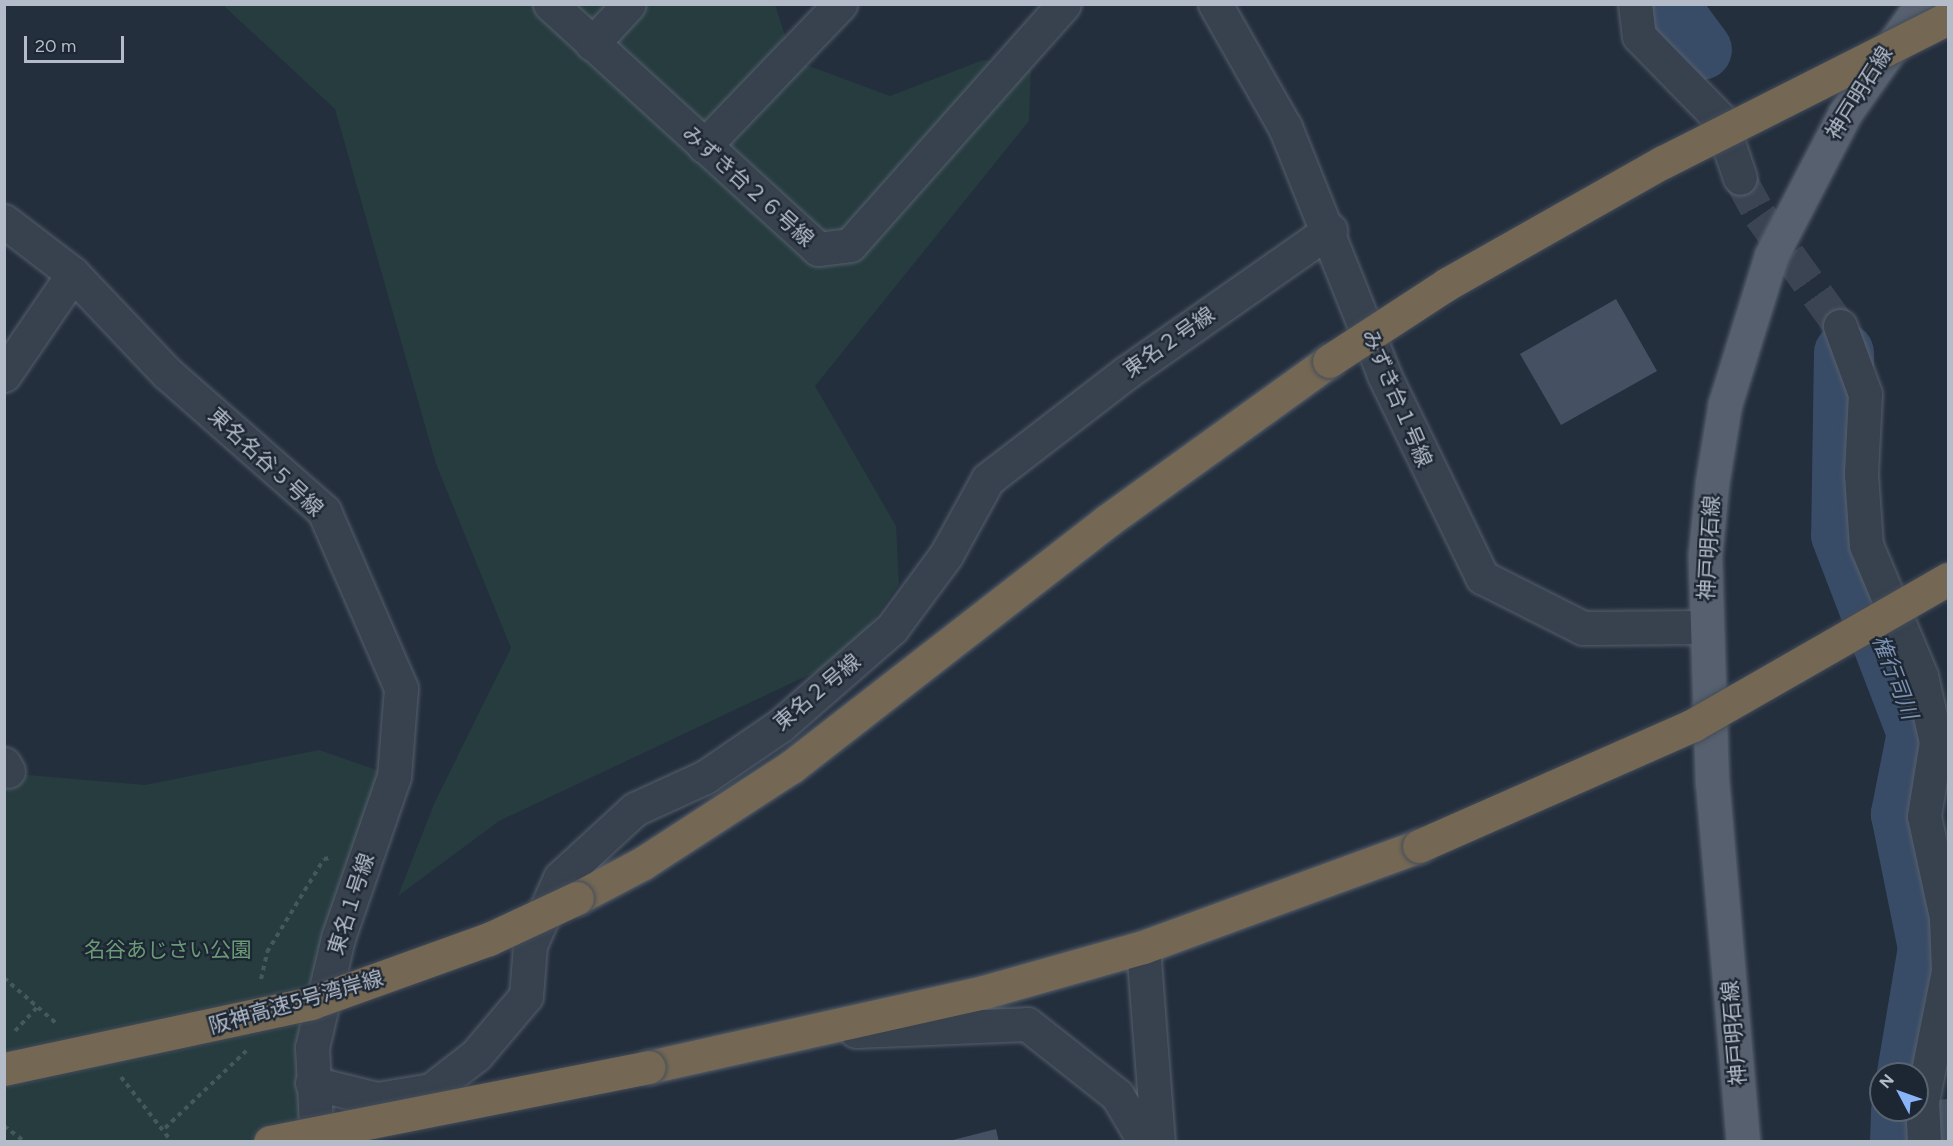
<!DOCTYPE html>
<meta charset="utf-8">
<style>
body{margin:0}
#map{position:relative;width:1953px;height:1146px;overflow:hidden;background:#242f3e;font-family:Figtree,"Noto Sans JP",sans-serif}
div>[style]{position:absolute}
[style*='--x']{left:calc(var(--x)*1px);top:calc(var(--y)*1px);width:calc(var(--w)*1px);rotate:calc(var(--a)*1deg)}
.green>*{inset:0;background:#263c3f}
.river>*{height:60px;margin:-30px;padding:0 30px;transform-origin:30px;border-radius:30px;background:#394c67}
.building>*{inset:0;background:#455162}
.minor-tunnel>*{height:33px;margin-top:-16.5px;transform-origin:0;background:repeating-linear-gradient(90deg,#3a4453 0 33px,transparent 0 49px)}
.path>*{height:4px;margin-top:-2px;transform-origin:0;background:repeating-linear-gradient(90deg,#44595c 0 4.5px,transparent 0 9px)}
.roads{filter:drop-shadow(0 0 2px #565f6c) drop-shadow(0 0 2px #565f6c)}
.minor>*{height:33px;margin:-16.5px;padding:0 16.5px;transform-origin:16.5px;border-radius:16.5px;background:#38414e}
.major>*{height:33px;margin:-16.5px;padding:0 16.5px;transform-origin:16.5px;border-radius:16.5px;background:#56606e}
.highway>*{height:33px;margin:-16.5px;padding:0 16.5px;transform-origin:16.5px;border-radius:16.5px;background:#746855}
.bridges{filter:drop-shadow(0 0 2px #434c59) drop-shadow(0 0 2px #434c59)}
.highway-bridge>*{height:33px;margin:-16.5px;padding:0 16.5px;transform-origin:16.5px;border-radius:16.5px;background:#746855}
span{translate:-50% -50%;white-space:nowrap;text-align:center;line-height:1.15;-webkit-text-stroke:4.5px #1d2633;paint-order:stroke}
.street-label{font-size:21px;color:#b4bcc9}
.park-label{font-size:21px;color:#6b9a76}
.water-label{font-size:22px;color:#7c92b1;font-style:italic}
.frame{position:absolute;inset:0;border:6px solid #b4bcc9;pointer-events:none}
.north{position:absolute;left:1869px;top:1062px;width:60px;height:60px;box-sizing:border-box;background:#1d2633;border:2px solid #59626f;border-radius:50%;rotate:311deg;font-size:16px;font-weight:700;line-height:24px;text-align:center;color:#b4bcc9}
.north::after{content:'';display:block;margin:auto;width:21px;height:27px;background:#8ab4f8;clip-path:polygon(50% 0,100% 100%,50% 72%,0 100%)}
.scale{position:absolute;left:24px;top:36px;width:100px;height:27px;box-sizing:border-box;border:3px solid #b4bcc9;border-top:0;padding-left:8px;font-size:18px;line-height:21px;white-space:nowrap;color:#b4bcc9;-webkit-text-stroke:4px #1d2633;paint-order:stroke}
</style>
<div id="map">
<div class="green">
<div style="clip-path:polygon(223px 5px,775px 5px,793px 60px,890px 96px,983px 60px,1031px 66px,1029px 121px,815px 386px,896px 526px,899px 584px,870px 625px,832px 664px,499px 821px,398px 896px,434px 804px,511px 648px,436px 464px,335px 109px)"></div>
<div style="clip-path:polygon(319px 750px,394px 776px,338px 938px,317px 1141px,5px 1141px,4px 773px,145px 785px)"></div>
</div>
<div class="river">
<div style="--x:1668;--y:4;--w:57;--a:53.5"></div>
<div style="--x:1844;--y:353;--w:182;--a:90.9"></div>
<div style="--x:1841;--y:535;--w:212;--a:69"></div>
<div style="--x:1917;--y:733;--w:83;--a:101.2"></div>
<div style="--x:1901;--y:814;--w:137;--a:78.6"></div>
<div style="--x:1928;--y:948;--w:128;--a:99.5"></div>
<div style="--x:1900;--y:1142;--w:32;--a:-88"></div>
</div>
<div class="building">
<div style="clip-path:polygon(1616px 299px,1657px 371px,1561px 425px,1520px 354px)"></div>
<div style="clip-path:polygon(1948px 1099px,1948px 1142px,1936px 1142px,1938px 1100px)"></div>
<div style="clip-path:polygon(996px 1129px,999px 1142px,949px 1142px,949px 1141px)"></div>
</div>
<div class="minor-tunnel">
<div style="--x:1740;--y:178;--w:42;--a:61.6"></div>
<div style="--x:1760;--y:215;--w:137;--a:54.2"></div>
</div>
<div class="path">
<div style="--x:4;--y:978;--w:69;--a:40.9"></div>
<div style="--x:261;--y:979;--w:28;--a:-77"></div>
<div style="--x:267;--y:952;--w:109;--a:-58.5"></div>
<div style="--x:324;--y:859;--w:6;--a:-9"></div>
<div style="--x:15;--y:1031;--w:33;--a:-47"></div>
<div style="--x:121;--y:1077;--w:83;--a:51.9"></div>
<div style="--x:4;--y:1126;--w:26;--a:37"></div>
<div style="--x:165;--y:1128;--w:112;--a:-43.5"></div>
</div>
<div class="roads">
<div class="minor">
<div style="--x:550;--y:4;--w:363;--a:42.4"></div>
<div style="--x:818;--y:249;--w:32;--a:-7"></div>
<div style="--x:850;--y:245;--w:322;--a:-48.4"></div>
<div style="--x:1215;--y:4;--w:142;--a:60.4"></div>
<div style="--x:1285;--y:127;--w:267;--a:68.2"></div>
<div style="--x:1384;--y:375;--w:225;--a:64.1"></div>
<div style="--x:1482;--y:577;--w:113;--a:26.8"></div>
<div style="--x:1583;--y:628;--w:122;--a:-0.5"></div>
<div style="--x:1635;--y:4;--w:32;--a:83"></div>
<div style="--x:1639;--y:36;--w:116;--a:45.7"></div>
<div style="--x:1720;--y:119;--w:62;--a:71.3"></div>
<div style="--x:592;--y:44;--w:54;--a:-47.2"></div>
<div style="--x:704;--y:146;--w:197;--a:-46.2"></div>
<div style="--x:4;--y:221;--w:87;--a:37.5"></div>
<div style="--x:73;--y:274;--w:137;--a:46.5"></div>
<div style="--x:167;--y:373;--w:209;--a:41.3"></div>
<div style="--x:324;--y:511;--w:193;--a:66.5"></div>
<div style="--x:401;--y:688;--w:88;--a:94.5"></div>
<div style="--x:394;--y:776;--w:171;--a:109.1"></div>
<div style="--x:338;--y:938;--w:112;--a:103.4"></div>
<div style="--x:312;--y:1047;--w:95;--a:87"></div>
<div style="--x:1840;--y:326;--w:72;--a:69.8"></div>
<div style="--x:1865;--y:394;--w:80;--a:92.9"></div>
<div style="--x:1861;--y:474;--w:71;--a:86"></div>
<div style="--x:1866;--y:545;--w:142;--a:67.2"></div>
<div style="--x:1921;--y:676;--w:68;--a:77.2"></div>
<div style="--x:1936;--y:742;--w:75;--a:99.2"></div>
<div style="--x:1924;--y:816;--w:103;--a:77.7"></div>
<div style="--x:1946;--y:917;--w:54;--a:87.9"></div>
<div style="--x:1948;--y:971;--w:133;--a:101.3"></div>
<div style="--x:1922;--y:1101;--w:41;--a:87.2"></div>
<div style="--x:4;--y:375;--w:122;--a:-55.7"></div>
<div style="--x:4;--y:764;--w:8;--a:60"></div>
<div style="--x:1143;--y:947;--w:196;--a:85.6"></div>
<div style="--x:856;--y:1031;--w:171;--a:-2.3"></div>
<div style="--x:1027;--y:1024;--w:115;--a:38.3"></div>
<div style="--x:1117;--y:1095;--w:55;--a:59.2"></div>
<div style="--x:312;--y:1083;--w:67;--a:13.8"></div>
<div style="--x:377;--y:1099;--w:55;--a:-9.5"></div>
<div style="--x:431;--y:1090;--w:57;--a:-37.9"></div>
<div style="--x:476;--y:1055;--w:77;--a:-49.7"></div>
<div style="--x:526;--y:996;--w:51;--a:-85.5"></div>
<div style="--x:530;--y:945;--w:73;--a:-65.9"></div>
<div style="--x:560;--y:878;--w:102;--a:-42.6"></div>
<div style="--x:635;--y:809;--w:77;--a:-24.6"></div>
<div style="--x:705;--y:777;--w:92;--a:-34.4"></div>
<div style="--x:781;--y:725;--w:147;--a:-41.1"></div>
<div style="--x:892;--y:628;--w:91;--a:-53.5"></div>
<div style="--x:946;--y:555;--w:87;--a:-61.1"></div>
<div style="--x:988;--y:479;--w:175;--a:-37.6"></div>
<div style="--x:1127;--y:372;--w:248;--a:-35"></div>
</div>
<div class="major">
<div style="--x:1743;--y:1142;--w:359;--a:-94.9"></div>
<div style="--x:1712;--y:784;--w:229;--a:-91.8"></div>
<div style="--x:1705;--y:555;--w:72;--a:-84.4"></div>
<div style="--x:1712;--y:483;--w:80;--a:-80.7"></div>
<div style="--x:1725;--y:404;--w:155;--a:-72.7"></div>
<div style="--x:1771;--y:256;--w:161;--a:-62.6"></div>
<div style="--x:1845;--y:113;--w:133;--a:-54.8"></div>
</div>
<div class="highway">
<div style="--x:577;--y:898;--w:75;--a:-27.9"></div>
<div style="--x:643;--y:863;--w:176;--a:-33"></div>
<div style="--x:791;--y:767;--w:400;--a:-37.9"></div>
<div style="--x:1107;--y:521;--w:274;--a:-35.8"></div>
<div style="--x:649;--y:1067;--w:343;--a:-12.6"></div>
<div style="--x:984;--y:992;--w:165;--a:-15.8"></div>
<div style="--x:1143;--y:947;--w:294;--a:-20.1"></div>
</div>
</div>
<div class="bridges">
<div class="highway-bridge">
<div style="--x:1329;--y:361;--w:141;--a:-33.1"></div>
<div style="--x:1447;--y:284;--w:248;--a:-29.5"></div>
<div style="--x:1663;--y:162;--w:319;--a:-26.8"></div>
<div style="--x:1419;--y:846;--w:300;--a:-23.8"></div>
<div style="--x:1693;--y:725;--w:294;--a:-29.8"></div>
<div style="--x:4;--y:1069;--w:314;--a:-12.1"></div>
<div style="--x:311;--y:1003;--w:189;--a:-19.8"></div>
<div style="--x:489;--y:939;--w:97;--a:-25"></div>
<div style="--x:270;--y:1142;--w:386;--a:-11.2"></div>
</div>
</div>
<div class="street-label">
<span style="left:1859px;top:93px;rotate:-58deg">神戸明石線</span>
<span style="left:748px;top:186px;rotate:42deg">みずき台２６号線</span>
<span style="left:1169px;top:342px;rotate:-35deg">東名２号線</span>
<span style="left:1397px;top:398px;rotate:67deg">みずき台１号線</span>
<span style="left:266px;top:462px;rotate:43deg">東名名谷５号線</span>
<span style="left:1709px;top:548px;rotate:-87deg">神戸明石線</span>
<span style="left:817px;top:692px;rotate:-40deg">東名２号線</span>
<span style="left:351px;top:904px;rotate:-72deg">東名１号線</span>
<span style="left:296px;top:1002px;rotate:-16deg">阪神高速5号湾岸線</span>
<span style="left:1734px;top:1033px;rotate:-95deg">神戸明石線</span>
</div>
<div class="park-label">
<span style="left:168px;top:950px">名谷あじさい公園</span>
</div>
<div class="water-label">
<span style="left:1895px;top:677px;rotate:69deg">権行司川</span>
</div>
<div class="frame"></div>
<div class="north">N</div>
<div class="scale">20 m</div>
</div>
